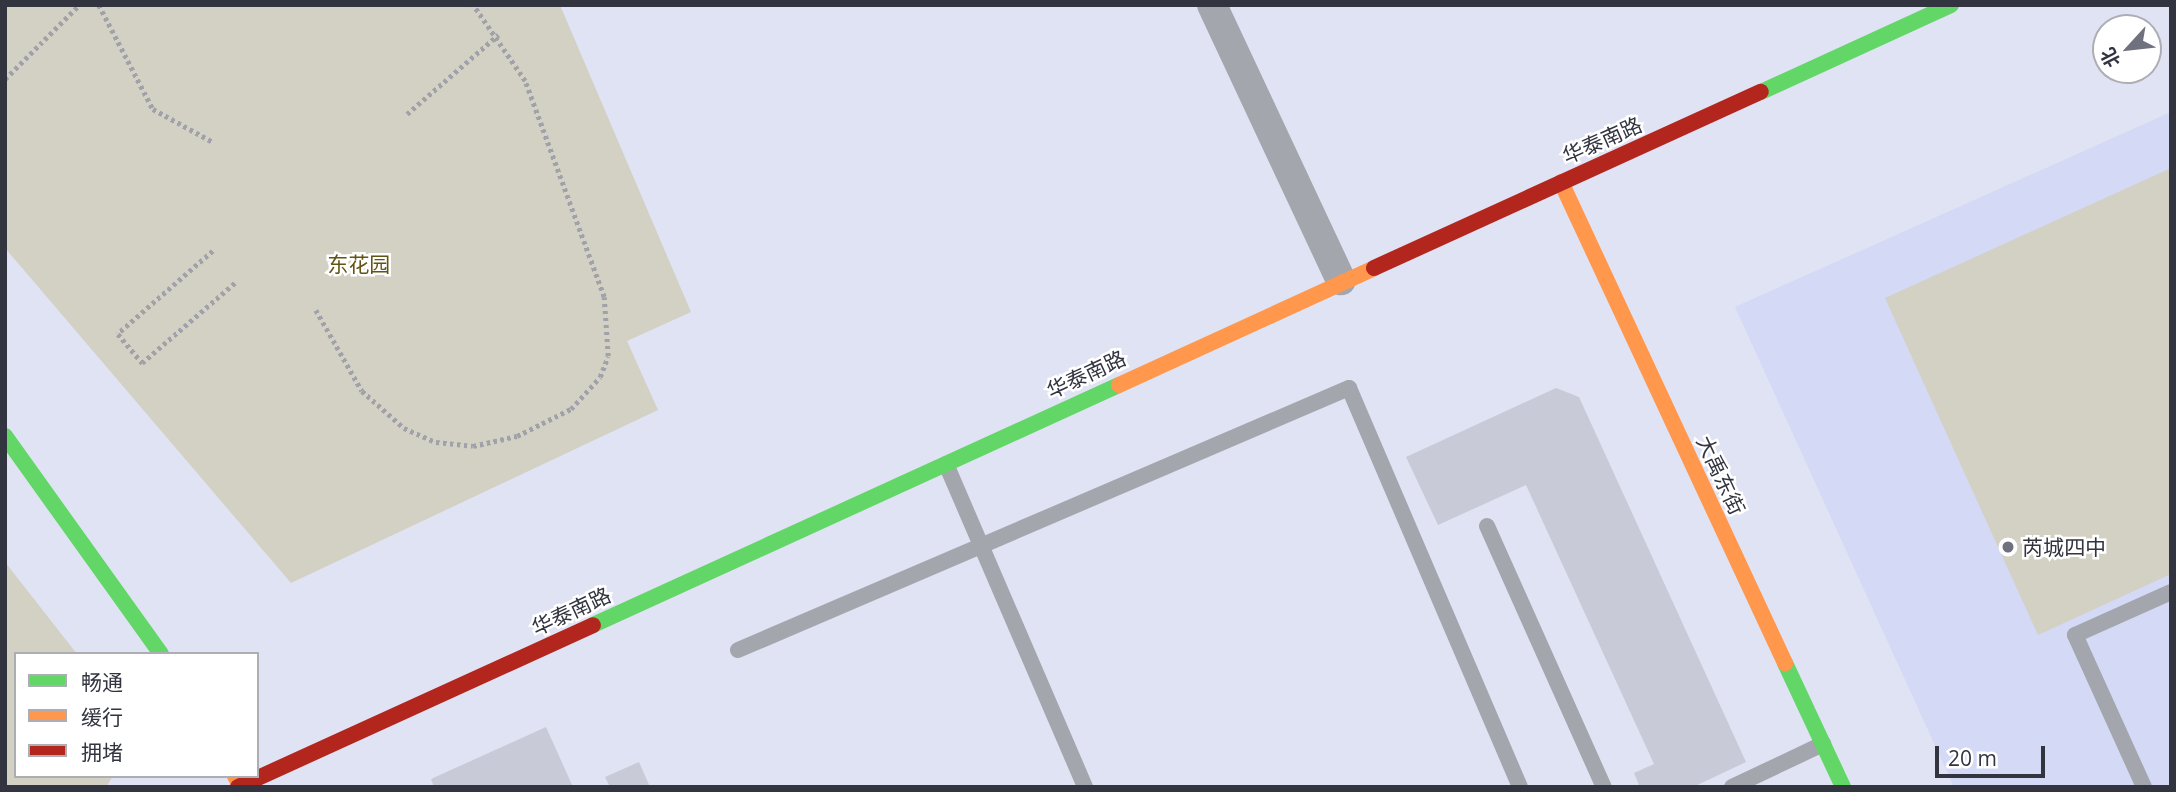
<!DOCTYPE html>
<meta charset="utf-8">
<style>
body{margin:0}
#map{position:relative;width:2176px;height:792px;overflow:hidden;background:#e0e3f3;font-family:"Open Sans","Noto Sans SC",sans-serif}
div>[style]{position:absolute}
[style*='--x']{left:calc(var(--x)*1px);top:calc(var(--y)*1px);width:calc(var(--w)*1px);rotate:calc(var(--a)*1deg)}
.built>*{inset:0;background:#d4d9f5}
.green>*{inset:0;background:#d3d0c4}
.building>*{inset:0;background:#c8cad7}
.path>*{height:4.5px;margin-top:-2.25px;transform-origin:0;background:repeating-linear-gradient(90deg,#a1a2a9 0 3.5px,transparent 0 7px)}
.lane>*{height:16px;margin:-8px;padding:0 8px;transform-origin:8px;border-radius:8px;background:#a4a6ad}
.street>*{height:30px;margin:-15px;padding:0 15px;transform-origin:15px;border-radius:15px;background:#a4a6ad}
.fast>*{height:16px;margin:-8px;padding:0 8px;transform-origin:8px;border-radius:8px;background:#63d668}
.slow>*{height:16px;margin:-8px;padding:0 8px;transform-origin:8px;border-radius:8px;background:#ff974d}
.jam>*{height:16px;margin:-8px;padding:0 8px;transform-origin:8px;border-radius:8px;background:#b3261e}
.dots>*{width:19px;height:19px;translate:-50% -50%;box-sizing:border-box;border:4px solid #fff;border-radius:50%}
span{translate:-50% -50%;white-space:nowrap;text-align:center;line-height:1.15;-webkit-text-stroke:5px #fff;paint-order:stroke}
.street-label{font-size:21px;color:#323440}
.park-label{font-size:21px;color:#625413}
.poi-label{font-size:21px;color:#323440}
.left{translate:0 -50%;text-align:left}
.frame{position:absolute;inset:0;border:7px solid #323440;pointer-events:none}
.legend{position:absolute;left:14px;top:652px;width:245px;height:126px;box-sizing:border-box;background:#fff;border:2px solid #adaeb3;margin:0;padding:9px 12px;list-style:none;font-size:21px;color:#323440}
.legend li{display:flex;align-items:center;gap:14px;height:35px}
.legend b{width:35px;border:2px solid #adaeb3}
.north{position:absolute;left:2092px;top:14px;width:70px;height:70px;box-sizing:border-box;background:#fff;border:2px solid #adaeb3;border-radius:50%;rotate:243deg;font-size:19px;font-weight:700;line-height:28px;text-align:center;color:#323440}
.north::after{content:'';display:block;margin:auto;width:24px;height:32px;background:#6f717f;clip-path:polygon(50% 0,100% 100%,50% 72%,0 100%)}
.scale{position:absolute;left:1935px;top:746px;width:110px;height:32px;box-sizing:border-box;border:4px solid #323440;border-top:0;padding-left:9px;font-size:21px;line-height:24px;white-space:nowrap;color:#323440;-webkit-text-stroke:5px #fff;paint-order:stroke}
</style>
<div id="map">
<div class="built">
<div style="clip-path:polygon(2171px 112px,2171px 787px,1954px 787px,1735px 307px)"></div>
</div>
<div class="green">
<div style="clip-path:polygon(5px 5px,560px 5px,691px 312px,627px 341px,658px 410px,291px 583px,5px 248px)"></div>
<div style="clip-path:polygon(2171px 168px,2171px 574px,2038px 635px,1885px 298px)"></div>
<div style="clip-path:polygon(5px 562px,77px 654px,16px 654px,16px 776px,113px 776px,106px 787px,5px 787px)"></div>
</div>
<div class="building">
<div style="clip-path:polygon(1556px 388px,1579px 397px,1746px 762px,1693px 787px,1640px 787px,1634px 773px,1654px 764px,1526px 485px,1438px 525px,1406px 457px)"></div>
<div style="clip-path:polygon(546px 727px,573px 787px,434px 787px,431px 779px)"></div>
<div style="clip-path:polygon(639px 762px,650px 787px,610px 787px,605px 777px)"></div>
</div>
<div class="path">
<div style="--x:99;--y:5;--w:117;--a:62.6"></div>
<div style="--x:153;--y:109;--w:68;--a:28.8"></div>
<div style="--x:5;--y:79;--w:105;--a:-45"></div>
<div style="--x:407;--y:114;--w:121;--a:-41"></div>
<div style="--x:213;--y:251;--w:126;--a:138.9"></div>
<div style="--x:118;--y:334;--w:38;--a:50"></div>
<div style="--x:142;--y:363;--w:124;--a:-40.8"></div>
<div style="--x:316;--y:310;--w:93;--a:60.4"></div>
<div style="--x:362;--y:391;--w:56;--a:41.4"></div>
<div style="--x:404;--y:428;--w:35;--a:24"></div>
<div style="--x:436;--y:442;--w:37;--a:6"></div>
<div style="--x:473;--y:446;--w:45;--a:-12.8"></div>
<div style="--x:517;--y:436;--w:60;--a:-26.6"></div>
<div style="--x:571;--y:409;--w:43;--a:-47.8"></div>
<div style="--x:600;--y:377;--w:22;--a:-69"></div>
<div style="--x:608;--y:356;--w:59;--a:-93.9"></div>
<div style="--x:604;--y:297;--w:230;--a:-110.1"></div>
<div style="--x:525;--y:81;--w:92;--a:-124.4"></div>
</div>
<div class="lane">
<div style="--x:946;--y:464;--w:352;--a:66.7"></div>
<div style="--x:1487;--y:526;--w:286;--a:65.9"></div>
<div style="--x:738;--y:650;--w:665;--a:-23.21"></div>
<div style="--x:1349;--y:388;--w:434;--a:66.8"></div>
<div style="--x:1732;--y:787;--w:101;--a:-25.3"></div>
<div style="--x:2144;--y:787;--w:167;--a:-114.4"></div>
<div style="--x:2075;--y:635;--w:105;--a:-24.1"></div>
</div>
<div class="street">
<div style="--x:1212;--y:5;--w:304;--a:64.9"></div>
</div>
<div class="fast">
<div style="--x:1761;--y:92;--w:209;--a:-24.6"></div>
<div style="--x:5;--y:436;--w:268;--a:54.4"></div>
<div style="--x:593;--y:625;--w:578;--a:-24.53"></div>
<div style="--x:1785;--y:663;--w:137;--a:64.9"></div>
</div>
<div class="slow">
<div style="--x:1561;--y:182;--w:531;--a:65.03"></div>
<div style="--x:1119;--y:385;--w:281;--a:-24.6"></div>
<div style="--x:235;--y:776;--w:13;--a:61"></div>
</div>
<div class="jam">
<div style="--x:1374;--y:268;--w:425;--a:-24.5"></div>
<div style="--x:238;--y:787;--w:390;--a:-24.5"></div>
</div>
<div class="dots">
<div style="left:2008px;top:547px;background:#6f717f"></div>
</div>
<div class="street-label">
<span style="left:1602px;top:140px;rotate:-24deg">华泰南路</span>
<span style="left:1086px;top:374px;rotate:-25deg">华泰南路</span>
<span style="left:1721px;top:475px;rotate:65deg">大禹东街</span>
<span style="left:571px;top:611px;rotate:-25deg">华泰南路</span>
</div>
<div class="park-label">
<span style="left:359px;top:264px">东花园</span>
</div>
<div class="poi-label">
<span class="left" style="left:2022px;top:547px">芮城四中</span>
</div>
<div class="frame"></div>
<ul class="legend">
<li><b style="height:9px;background:#63d668"></b>畅通</li>
<li><b style="height:9px;background:#ff974d"></b>缓行</li>
<li><b style="height:9px;background:#b3261e"></b>拥堵</li>
</ul>
<div class="north">北</div>
<div class="scale">20 m</div>
</div>
